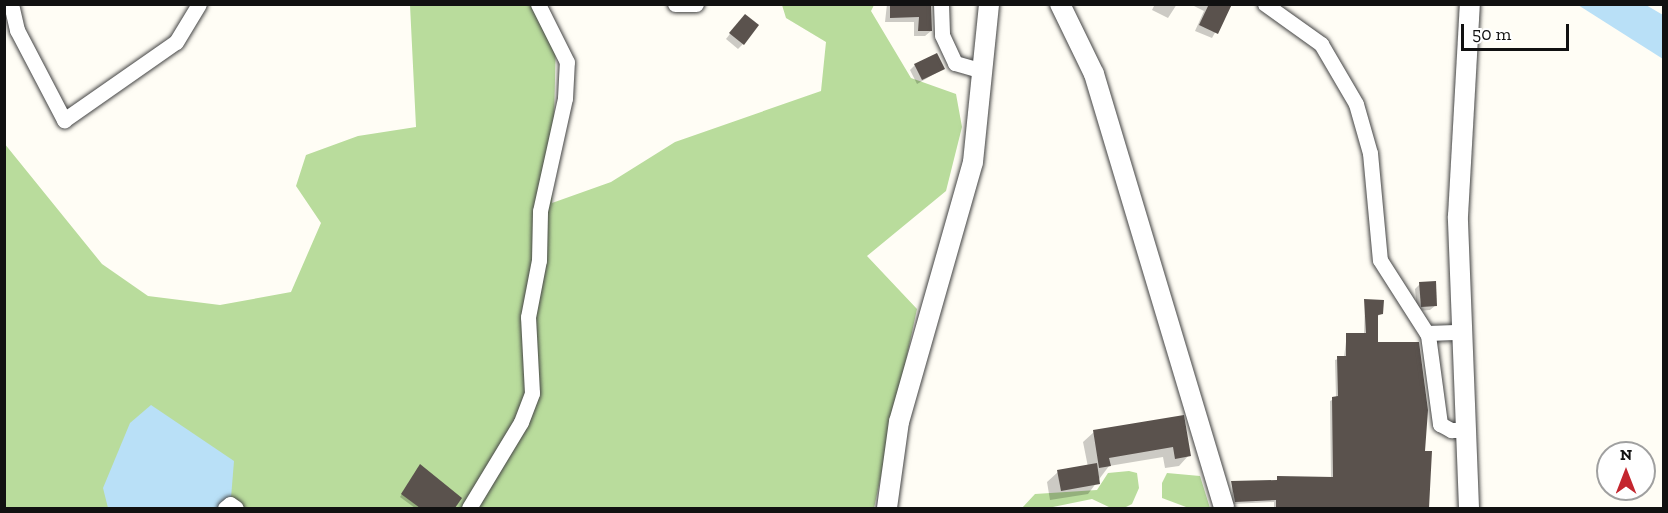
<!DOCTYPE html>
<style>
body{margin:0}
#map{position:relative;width:1668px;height:513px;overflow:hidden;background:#fffdf5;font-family:"Zilla Slab",serif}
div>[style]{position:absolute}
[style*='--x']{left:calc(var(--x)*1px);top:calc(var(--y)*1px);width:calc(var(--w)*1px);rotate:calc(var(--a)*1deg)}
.forest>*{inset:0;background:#b9dc9c}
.water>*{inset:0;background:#b9e0f7}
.shadow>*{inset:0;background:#0003}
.building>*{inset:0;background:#5a524d}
.roads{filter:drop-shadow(0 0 2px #444) drop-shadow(0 0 2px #444)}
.minor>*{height:15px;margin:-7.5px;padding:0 7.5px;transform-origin:7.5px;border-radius:7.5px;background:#fff}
.tertiary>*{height:20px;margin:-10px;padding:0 10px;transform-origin:10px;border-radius:10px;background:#fff}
span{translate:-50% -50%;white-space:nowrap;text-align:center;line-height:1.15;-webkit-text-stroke:6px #fff;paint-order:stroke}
.frame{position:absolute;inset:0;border:6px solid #111;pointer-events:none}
.north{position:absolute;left:1596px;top:441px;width:60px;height:60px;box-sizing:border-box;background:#fff;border:2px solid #a0a0a0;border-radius:50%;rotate:0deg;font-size:16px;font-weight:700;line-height:24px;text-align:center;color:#111}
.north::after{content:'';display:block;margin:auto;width:21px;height:27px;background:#c4262e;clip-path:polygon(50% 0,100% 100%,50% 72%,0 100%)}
.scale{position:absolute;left:1461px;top:24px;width:108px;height:27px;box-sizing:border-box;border:3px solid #111;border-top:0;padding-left:8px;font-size:18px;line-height:21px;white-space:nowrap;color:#111;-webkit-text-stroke:4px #fff;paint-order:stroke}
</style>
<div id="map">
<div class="forest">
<div style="clip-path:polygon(410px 5px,544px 5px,556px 38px,552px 203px,611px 182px,675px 142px,821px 91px,826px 42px,786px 18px,782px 5px,874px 5px,871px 11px,911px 78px,956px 94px,962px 127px,946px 191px,867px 256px,917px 309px,874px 508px,5px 508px,4px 143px,102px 264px,148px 296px,220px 305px,291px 292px,321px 223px,296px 186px,306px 155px,358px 136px,416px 127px)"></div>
<div style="clip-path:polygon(1129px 471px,1137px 473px,1139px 488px,1132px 504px,1124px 508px,1111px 508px,1092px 499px,1048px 508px,1022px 508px,1035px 494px,1097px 490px,1108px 473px)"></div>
<div style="clip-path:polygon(1167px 473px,1200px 476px,1210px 508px,1186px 507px,1162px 498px,1162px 483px)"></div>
</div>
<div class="water">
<div style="clip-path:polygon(1578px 5px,1646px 5px,1663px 15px,1663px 59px)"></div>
<div style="clip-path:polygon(151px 405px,234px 461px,231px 498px,221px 508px,108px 508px,103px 488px,130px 423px)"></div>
</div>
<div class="shadow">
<div style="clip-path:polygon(887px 4px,931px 4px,931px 31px,925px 36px,914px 36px,914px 22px,885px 22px)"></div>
<div style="clip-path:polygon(1155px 4px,1177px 4px,1168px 18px,1152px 10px)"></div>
<div style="clip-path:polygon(1190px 4px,1231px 4px,1212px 38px,1195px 31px,1204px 11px)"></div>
<div style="clip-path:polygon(740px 21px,743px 44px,738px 49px,726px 39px)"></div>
<div style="clip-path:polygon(915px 65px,943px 69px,917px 84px,910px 70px)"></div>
<div style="clip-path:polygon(1420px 284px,1436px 305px,1430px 310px,1417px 311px,1415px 289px)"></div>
<div style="clip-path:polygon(1365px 300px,1381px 314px,1376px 317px,1376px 343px,1423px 452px,1430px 452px,1427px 508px,1274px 508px,1274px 502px,1232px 504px,1232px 483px,1331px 479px,1330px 401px,1336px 398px,1335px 360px,1344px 357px,1347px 334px,1364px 334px)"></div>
<div style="clip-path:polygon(1182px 417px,1189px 455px,1179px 466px,1165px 468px,1163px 457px,1109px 466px,1088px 494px,1050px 500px,1047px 482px,1058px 472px,1088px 467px,1083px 442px,1094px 432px)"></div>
<div style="clip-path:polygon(418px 468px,460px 498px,453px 508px,415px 508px,400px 497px)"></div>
</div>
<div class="building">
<div style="clip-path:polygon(890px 4px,931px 4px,932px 31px,918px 31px,919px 17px,890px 18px)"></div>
<div style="clip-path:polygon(1209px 4px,1232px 4px,1218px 34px,1199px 25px)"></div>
<div style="clip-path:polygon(745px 14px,759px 25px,744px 45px,729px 33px)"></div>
<div style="clip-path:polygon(937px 53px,945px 69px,922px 80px,914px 64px)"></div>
<div style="clip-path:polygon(1436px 281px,1437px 306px,1421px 307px,1419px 282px)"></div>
<div style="clip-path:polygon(1364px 299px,1384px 300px,1383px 314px,1378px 315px,1378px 342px,1419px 342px,1428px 410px,1425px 451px,1432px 451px,1429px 508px,1276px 508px,1276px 500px,1235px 502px,1231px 481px,1277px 480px,1277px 476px,1333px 477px,1332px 397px,1338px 396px,1337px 356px,1346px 356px,1346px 333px,1366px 333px)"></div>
<div style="clip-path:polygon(1184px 415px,1191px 456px,1175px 459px,1173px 447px,1109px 458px,1111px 466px,1099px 468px,1093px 430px)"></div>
<div style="clip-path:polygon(1097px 463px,1100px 484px,1061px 491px,1057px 470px)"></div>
<div style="clip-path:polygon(420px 464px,462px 498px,455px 508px,420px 508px,401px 494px)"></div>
</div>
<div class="roads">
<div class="minor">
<div style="--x:11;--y:4;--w:27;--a:77"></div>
<div style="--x:17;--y:30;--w:102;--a:62.4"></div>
<div style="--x:64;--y:120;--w:136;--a:-34.9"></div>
<div style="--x:176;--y:42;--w:44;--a:-58.8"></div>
<div style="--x:675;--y:4;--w:21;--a:0"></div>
<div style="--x:941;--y:4;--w:31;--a:88"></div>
<div style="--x:942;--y:35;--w:31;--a:65"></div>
<div style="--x:955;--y:63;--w:29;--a:16"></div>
<div style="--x:1265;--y:4;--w:69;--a:35.5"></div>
<div style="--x:1321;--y:44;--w:69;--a:59.7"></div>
<div style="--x:1356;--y:104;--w:51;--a:74.1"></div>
<div style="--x:1370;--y:153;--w:107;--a:84.7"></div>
<div style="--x:1380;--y:260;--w:89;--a:57.4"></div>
<div style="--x:1428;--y:335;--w:90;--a:82.3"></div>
<div style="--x:1440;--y:424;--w:13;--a:29"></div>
<div style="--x:1451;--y:430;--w:15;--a:0"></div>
<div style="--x:1427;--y:333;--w:35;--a:-2"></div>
<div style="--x:225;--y:508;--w:6;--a:-39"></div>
<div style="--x:230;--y:504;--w:7;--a:34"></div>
<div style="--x:469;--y:508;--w:100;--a:-58.8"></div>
<div style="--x:521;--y:422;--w:31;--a:-69"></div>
<div style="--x:532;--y:393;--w:76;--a:-93"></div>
<div style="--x:528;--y:317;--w:58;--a:-79.1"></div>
<div style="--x:539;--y:260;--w:49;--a:-88.8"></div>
<div style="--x:540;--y:211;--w:116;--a:-77.5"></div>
<div style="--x:565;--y:98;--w:36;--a:-87"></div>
<div style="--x:567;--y:62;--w:65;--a:-116.6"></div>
</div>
<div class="tertiary">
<div style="--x:1060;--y:4;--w:78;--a:64.1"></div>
<div style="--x:1094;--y:74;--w:453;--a:73.3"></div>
<div style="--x:887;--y:508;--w:87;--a:-82.1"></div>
<div style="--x:899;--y:422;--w:270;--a:-74.1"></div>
<div style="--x:973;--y:162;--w:159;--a:-84.2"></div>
<div style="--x:1469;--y:508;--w:292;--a:-92.2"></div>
<div style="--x:1458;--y:216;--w:212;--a:-86.8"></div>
</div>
</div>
<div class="frame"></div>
<div class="north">N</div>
<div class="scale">50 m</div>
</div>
